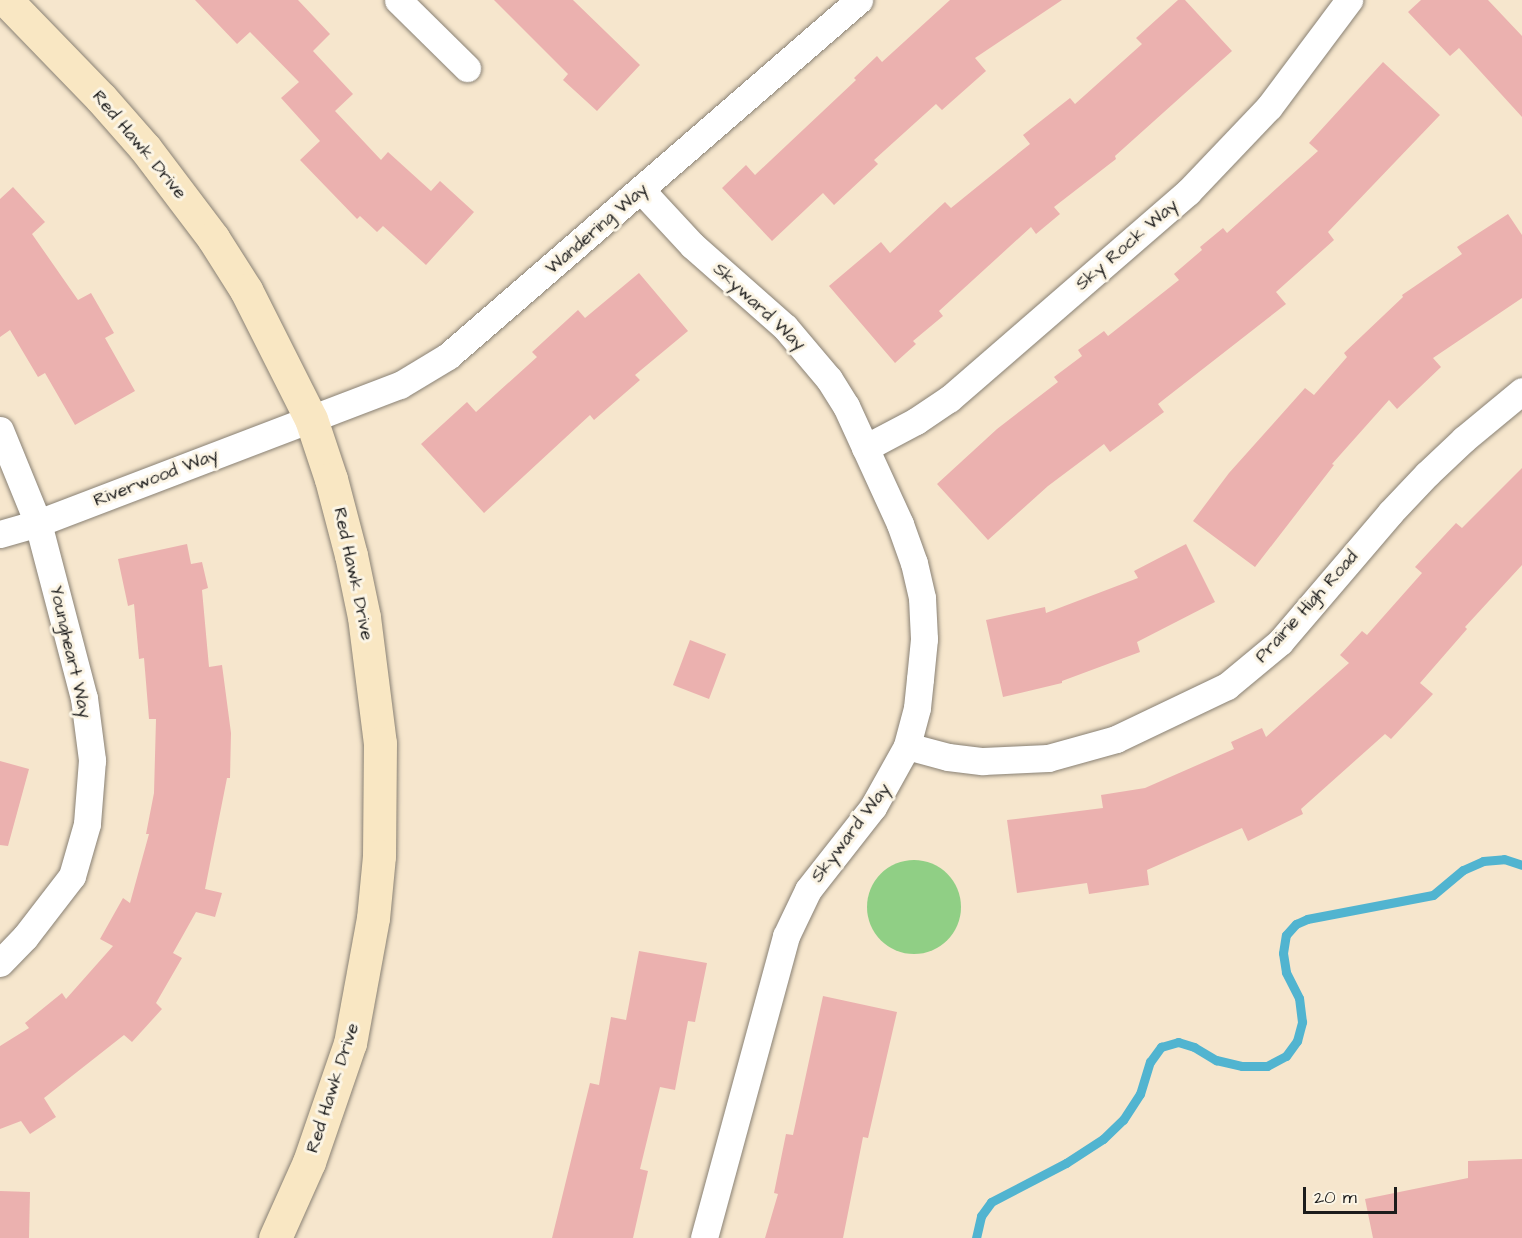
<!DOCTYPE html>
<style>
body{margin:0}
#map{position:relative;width:1522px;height:1238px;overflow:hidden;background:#f6e6cd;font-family:"Architects Daughter",sans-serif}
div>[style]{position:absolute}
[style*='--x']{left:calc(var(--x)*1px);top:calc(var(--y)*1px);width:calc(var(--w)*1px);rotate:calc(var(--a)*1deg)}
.green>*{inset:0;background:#90cf85}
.round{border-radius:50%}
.stream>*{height:9px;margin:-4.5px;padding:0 4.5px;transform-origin:4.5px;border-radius:4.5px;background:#51b4d0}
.building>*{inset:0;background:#ebb1af}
.roads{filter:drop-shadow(0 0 2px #898174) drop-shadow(0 0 2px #898174)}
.street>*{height:27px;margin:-13.5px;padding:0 13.5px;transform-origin:13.5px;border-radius:13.5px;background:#fff}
.secondary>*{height:33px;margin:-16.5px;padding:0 16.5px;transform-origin:16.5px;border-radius:16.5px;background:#f9e7c3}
span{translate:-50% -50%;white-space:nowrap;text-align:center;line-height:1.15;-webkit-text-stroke:6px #fcf5e5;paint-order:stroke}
.street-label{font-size:18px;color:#1c1c1c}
.scale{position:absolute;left:1303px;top:1187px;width:94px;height:27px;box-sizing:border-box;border:3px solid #1c1c1c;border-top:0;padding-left:8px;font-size:18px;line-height:21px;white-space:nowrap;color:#1c1c1c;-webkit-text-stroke:4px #fcf5e5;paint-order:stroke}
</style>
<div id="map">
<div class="green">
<div class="round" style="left:867px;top:860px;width:94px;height:94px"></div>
</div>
<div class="stream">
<div style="--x:976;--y:1238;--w:23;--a:-77"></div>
<div style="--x:981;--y:1216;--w:17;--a:-54"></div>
<div style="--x:991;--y:1202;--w:85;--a:-27.5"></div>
<div style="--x:1066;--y:1163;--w:44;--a:-33"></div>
<div style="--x:1103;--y:1139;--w:28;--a:-44"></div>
<div style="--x:1123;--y:1120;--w:31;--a:-57"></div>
<div style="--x:1140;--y:1094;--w:34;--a:-73"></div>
<div style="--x:1150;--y:1062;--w:19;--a:-54"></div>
<div style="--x:1161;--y:1047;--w:18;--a:-16"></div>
<div style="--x:1178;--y:1042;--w:17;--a:17"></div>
<div style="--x:1194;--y:1047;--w:26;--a:31"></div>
<div style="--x:1216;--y:1060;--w:27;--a:13"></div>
<div style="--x:1242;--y:1066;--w:25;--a:0"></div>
<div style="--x:1267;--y:1066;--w:21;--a:-28"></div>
<div style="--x:1286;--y:1056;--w:19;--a:-54"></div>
<div style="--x:1297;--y:1041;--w:20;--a:-75"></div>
<div style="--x:1302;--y:1022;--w:24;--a:-97"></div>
<div style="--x:1299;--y:998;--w:29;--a:-117"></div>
<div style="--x:1286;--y:972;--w:19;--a:-99"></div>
<div style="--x:1283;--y:953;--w:18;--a:-81"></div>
<div style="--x:1286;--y:935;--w:15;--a:-48"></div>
<div style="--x:1296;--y:924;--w:12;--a:-24"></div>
<div style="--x:1307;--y:919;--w:128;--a:-10.8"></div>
<div style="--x:1433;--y:895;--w:39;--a:-40"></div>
<div style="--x:1463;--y:870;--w:22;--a:-24"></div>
<div style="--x:1483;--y:861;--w:21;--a:-5"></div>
<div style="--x:1504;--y:859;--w:19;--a:18"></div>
</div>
<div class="building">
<div style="clip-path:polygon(195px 0,298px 0,330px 34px,313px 51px,353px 94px,335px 111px,381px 160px,388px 152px,431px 191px,440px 181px,474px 212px,426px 265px,383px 226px,377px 232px,360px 216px,357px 219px,300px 160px,320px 141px,281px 98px,299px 82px,250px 32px,237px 44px)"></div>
<div style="clip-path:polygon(494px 0,573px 0,640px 65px,597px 111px,563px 80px,568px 74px)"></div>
<div style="clip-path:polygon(950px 0,1062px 0,975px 58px,986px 71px,942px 110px,936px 104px,874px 160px,878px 164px,834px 205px,823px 193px,772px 241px,722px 188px,746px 165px,755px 175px,856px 80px,854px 78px,877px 56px,882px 62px)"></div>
<div style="clip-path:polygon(1178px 0,1185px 0,1232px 51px,1115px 156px,1116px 159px,1054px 207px,1060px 214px,1036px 234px,1031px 227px,939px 311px,943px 316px,913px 341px,916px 344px,895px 363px,829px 286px,881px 242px,890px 253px,945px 202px,951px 208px,1030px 144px,1023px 135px,1070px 98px,1075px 104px,1142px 44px,1136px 38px)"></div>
<div style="clip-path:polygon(1421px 0,1488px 0,1522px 36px,1522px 117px,1459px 48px,1450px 56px,1408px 12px)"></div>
<div style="clip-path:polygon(1383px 62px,1440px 115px,1328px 232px,1334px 240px,1276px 292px,1286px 304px,1158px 404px,1164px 412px,1110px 452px,1104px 444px,1048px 486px,988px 540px,937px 484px,997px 429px,1058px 382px,1054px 377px,1082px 356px,1078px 350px,1104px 331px,1108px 336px,1179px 280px,1174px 274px,1202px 250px,1200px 247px,1223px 228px,1227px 233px,1318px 151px,1309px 143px)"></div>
<div style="clip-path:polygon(13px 187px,45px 222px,32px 234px,78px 300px,91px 293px,114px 333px,105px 338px,135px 391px,75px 425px,45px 373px,38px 377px,10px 330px,0 337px,0 199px)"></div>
<div style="clip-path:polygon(1508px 214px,1522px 235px,1522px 298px,1433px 358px,1441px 367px,1397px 409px,1389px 400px,1332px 464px,1334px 465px,1255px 567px,1193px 521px,1229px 473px,1305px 388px,1314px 395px,1347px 357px,1344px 353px,1403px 297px,1402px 295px,1462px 254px,1457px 247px)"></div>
<div style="clip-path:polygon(639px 273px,688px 331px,635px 375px,640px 380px,594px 420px,590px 415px,484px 513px,421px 444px,467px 402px,476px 412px,537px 357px,532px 352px,578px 310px,585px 318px)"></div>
<div style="clip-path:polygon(1522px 468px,1522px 565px,1465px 627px,1467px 629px,1420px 683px,1433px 694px,1391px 739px,1385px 734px,1301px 809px,1303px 814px,1248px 841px,1242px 828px,1147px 870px,1149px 885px,1089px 894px,1087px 883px,1017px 893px,1007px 820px,1103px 808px,1101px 795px,1145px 788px,1234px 749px,1231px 742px,1262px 728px,1266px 737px,1349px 663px,1340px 655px,1362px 631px,1367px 635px,1422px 573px,1415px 567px,1456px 523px,1462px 528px)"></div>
<div style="clip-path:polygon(187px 544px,191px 564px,202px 562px,208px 588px,202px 590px,209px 667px,222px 665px,231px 733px,230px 778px,227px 778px,205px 889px,222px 893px,215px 917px,196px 912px,173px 953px,182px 958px,156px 1003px,162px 1009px,132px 1042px,124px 1035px,44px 1098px,56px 1117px,30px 1134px,21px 1121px,0 1129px,0 1046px,29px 1028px,25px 1023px,62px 993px,66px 999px,113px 946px,100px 939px,123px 898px,130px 903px,149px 834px,146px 834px,154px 793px,156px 719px,149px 719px,144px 658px,139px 659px,134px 604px,128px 606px,118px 559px)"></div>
<div style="clip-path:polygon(1186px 544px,1215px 602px,1137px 642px,1140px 652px,1062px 681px,1062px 683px,1003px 697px,986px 620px,1045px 607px,1046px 613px,1138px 578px,1134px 571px)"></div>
<div style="clip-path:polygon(690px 640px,726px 654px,709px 699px,673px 685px)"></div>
<div style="clip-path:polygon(0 761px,29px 769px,8px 846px,0 845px)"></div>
<div style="clip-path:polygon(639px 951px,707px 963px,695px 1022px,688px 1021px,675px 1090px,660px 1087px,640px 1169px,648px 1171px,633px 1238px,552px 1238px,590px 1083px,599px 1085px,611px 1017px,626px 1020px)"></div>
<div style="clip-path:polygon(823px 996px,897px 1012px,868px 1138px,863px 1137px,843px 1238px,765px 1238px,778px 1194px,774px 1193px,786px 1134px,793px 1135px)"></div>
<div style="clip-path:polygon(1522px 1159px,1522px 1238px,1373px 1238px,1365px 1199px,1468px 1178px,1468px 1161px)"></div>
<div style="clip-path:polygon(0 1191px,30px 1192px,29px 1238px,0 1238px)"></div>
</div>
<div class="roads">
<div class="street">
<div style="--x:398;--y:0;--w:97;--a:44.6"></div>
<div style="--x:642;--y:191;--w:74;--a:47.2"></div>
<div style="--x:692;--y:245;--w:124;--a:41.4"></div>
<div style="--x:785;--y:327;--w:68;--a:49.8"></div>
<div style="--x:829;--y:379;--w:32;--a:58"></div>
<div style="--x:846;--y:406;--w:130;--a:65.4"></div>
<div style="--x:900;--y:524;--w:41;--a:70.3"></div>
<div style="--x:914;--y:563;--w:36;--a:77"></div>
<div style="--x:922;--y:598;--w:41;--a:87.2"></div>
<div style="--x:924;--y:639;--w:40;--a:95.7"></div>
<div style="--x:920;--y:679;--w:29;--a:96"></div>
<div style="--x:917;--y:708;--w:39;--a:105"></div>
<div style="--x:907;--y:746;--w:70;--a:119.1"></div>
<div style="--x:873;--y:807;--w:105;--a:128.1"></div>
<div style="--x:808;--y:890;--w:51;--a:115.6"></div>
<div style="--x:786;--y:936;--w:313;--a:105.2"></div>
<div style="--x:0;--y:430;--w:100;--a:67.8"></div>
<div style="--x:38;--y:523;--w:181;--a:75.3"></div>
<div style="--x:84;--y:698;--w:63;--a:82.6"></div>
<div style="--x:92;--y:760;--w:64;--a:94.5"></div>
<div style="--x:87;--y:824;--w:54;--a:106.1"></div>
<div style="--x:72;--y:876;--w:77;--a:127.6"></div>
<div style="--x:25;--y:937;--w:36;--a:134"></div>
<div style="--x:865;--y:448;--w:58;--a:-27.9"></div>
<div style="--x:916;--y:421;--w:40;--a:-34"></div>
<div style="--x:949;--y:399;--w:316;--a:-40.9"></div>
<div style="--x:1188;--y:192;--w:117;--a:-46.4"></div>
<div style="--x:1269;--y:107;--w:134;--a:-53.2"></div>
<div style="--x:0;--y:534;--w:40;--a:-16"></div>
<div style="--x:38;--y:523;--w:387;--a:-20.9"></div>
<div style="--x:400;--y:385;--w:56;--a:-31.1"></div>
<div style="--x:448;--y:356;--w:544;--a:-40.9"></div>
<div style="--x:907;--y:746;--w:42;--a:15"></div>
<div style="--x:948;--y:757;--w:35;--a:7"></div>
<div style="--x:983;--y:761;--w:65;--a:-2.6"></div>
<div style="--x:1048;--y:758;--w:71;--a:-15.6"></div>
<div style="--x:1116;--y:739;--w:123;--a:-25.5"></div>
<div style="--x:1227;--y:686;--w:69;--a:-39.7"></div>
<div style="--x:1280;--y:642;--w:170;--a:-49.5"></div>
<div style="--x:1390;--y:513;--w:54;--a:-46.5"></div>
<div style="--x:1427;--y:474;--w:51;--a:-43.4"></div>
<div style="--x:1464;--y:439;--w:75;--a:-39.6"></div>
</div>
<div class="secondary">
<div style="--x:6;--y:0;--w:136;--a:45.9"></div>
<div style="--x:101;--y:98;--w:67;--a:48.7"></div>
<div style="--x:145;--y:148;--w:113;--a:52.9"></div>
<div style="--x:213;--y:238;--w:62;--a:57.6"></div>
<div style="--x:246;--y:290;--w:144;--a:63.3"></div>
<div style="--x:311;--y:419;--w:63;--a:71.6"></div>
<div style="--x:331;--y:479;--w:79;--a:75.3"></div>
<div style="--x:351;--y:555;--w:63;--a:78.2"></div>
<div style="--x:364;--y:617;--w:127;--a:82.8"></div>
<div style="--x:380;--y:743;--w:113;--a:90.5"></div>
<div style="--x:379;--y:856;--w:62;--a:95.5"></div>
<div style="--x:373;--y:918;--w:127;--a:100.4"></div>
<div style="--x:350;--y:1043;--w:126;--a:109"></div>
<div style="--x:309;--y:1162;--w:83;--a:114.1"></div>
</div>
</div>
<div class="street-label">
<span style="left:139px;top:145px;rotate:50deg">Red Hawk Drive</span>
<span style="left:597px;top:229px;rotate:-41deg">Wandering Way</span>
<span style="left:1127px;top:245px;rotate:-41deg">Sky Rock Way</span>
<span style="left:759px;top:307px;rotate:43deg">Skyward Way</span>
<span style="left:156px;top:478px;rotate:-21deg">Riverwood Way</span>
<span style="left:353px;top:574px;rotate:78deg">Red Hawk Drive</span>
<span style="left:1307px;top:607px;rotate:-48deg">Prairie High Road</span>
<span style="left:70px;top:652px;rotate:77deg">Youngheart Way</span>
<span style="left:851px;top:833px;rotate:-53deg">Skyward Way</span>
<span style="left:333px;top:1088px;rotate:-72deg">Red Hawk Drive</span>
</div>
<div class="scale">20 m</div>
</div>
